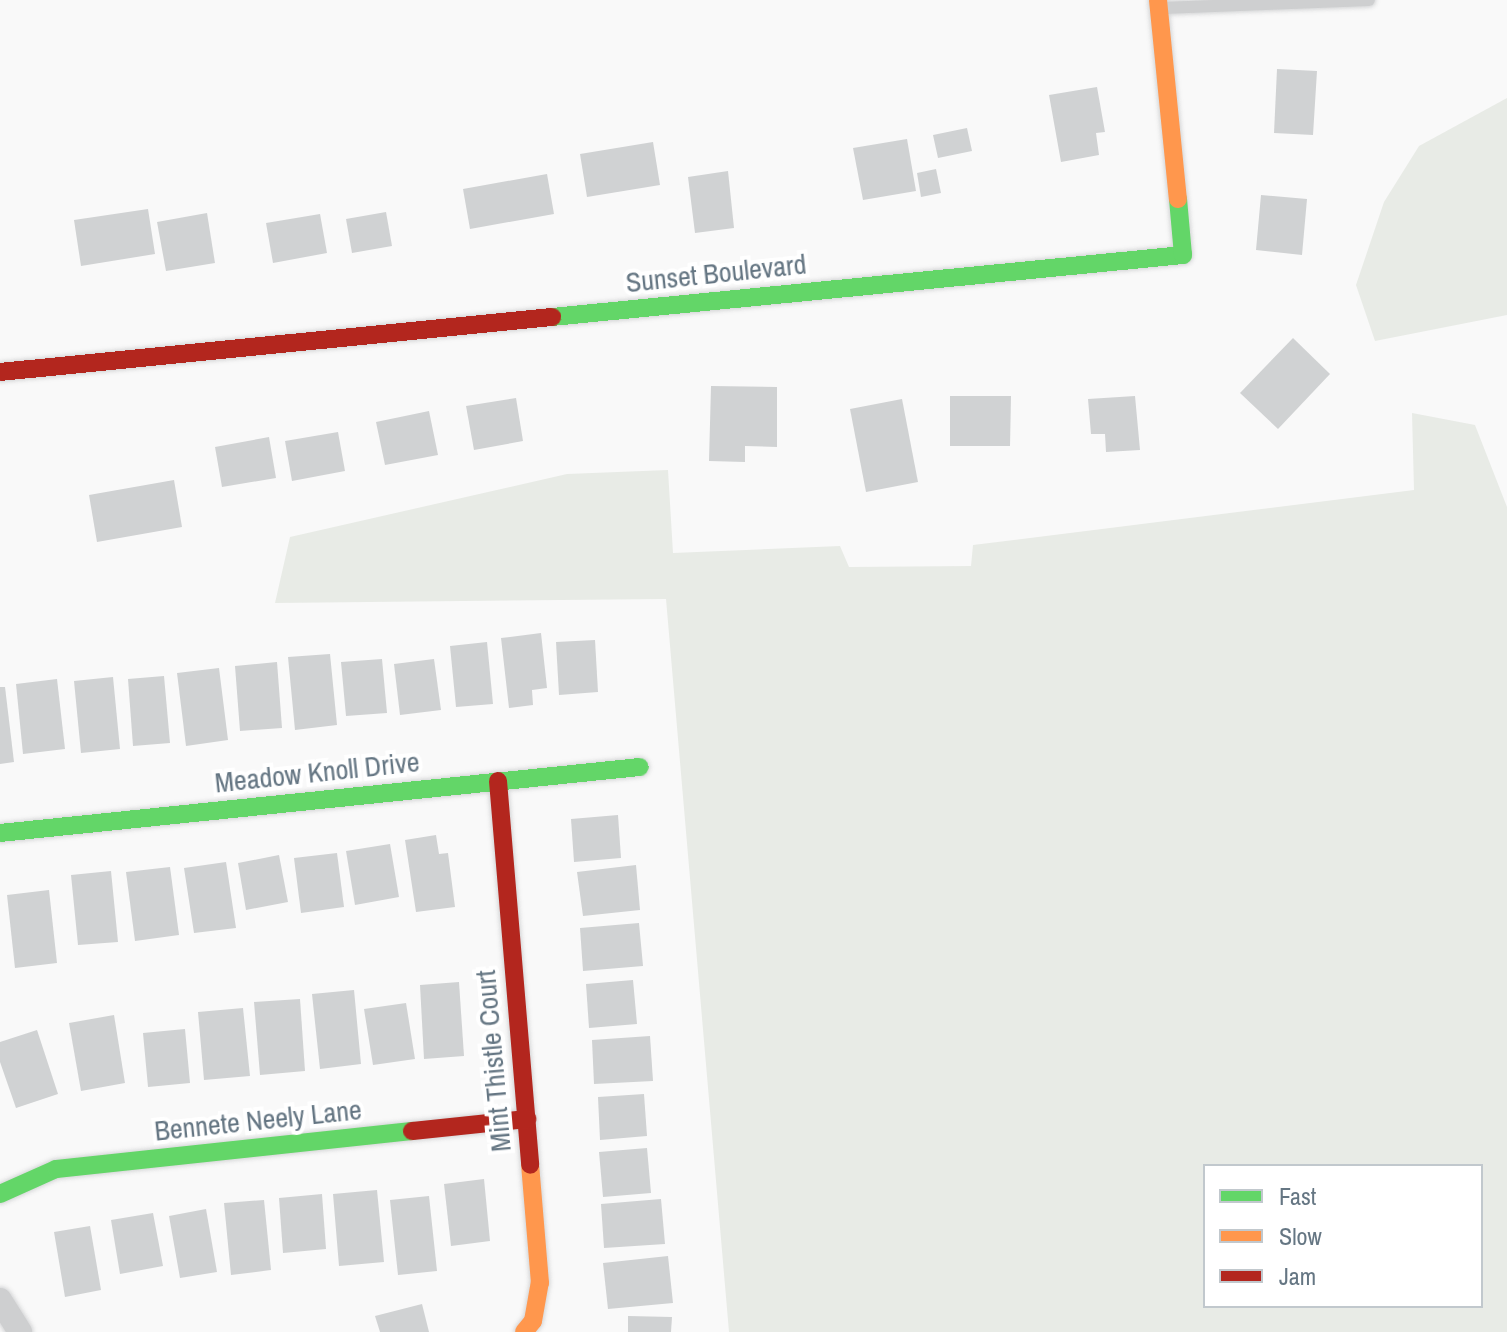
<!DOCTYPE html>
<style>
body{margin:0}
#map{position:relative;width:1507px;height:1332px;overflow:hidden;background:#f9f9f9;font-family:"Archivo Narrow",sans-serif}
div>[style]{position:absolute}
[style*='--x']{left:calc(var(--x)*1px);top:calc(var(--y)*1px);width:calc(var(--w)*1px);rotate:calc(var(--a)*1deg)}
.green>*{inset:0;background:#e8ebe6}
.building>*{inset:0;background:#d0d2d3}
.roads{filter:drop-shadow(0 0 2px #d5d6d7) drop-shadow(0 0 2px #d5d6d7)}
.lane>*{height:12px;margin:-6px;padding:0 6px;transform-origin:6px;border-radius:6px;background:#cecfd0}
.street>*{height:24px;margin:-12px;padding:0 12px;transform-origin:12px;border-radius:12px;background:#cecfd0}
.fast>*{height:18px;margin:-9px;padding:0 9px;transform-origin:9px;border-radius:9px;background:#63d668}
.slow>*{height:18px;margin:-9px;padding:0 9px;transform-origin:9px;border-radius:9px;background:#ff974d}
.jam>*{height:18px;margin:-9px;padding:0 9px;transform-origin:9px;border-radius:9px;background:#b3261e}
span{translate:-50% -50%;white-space:nowrap;text-align:center;line-height:1.15;-webkit-text-stroke:8px #fff;paint-order:stroke}
.street-label{font-size:28px;color:#657683}
.legend{position:absolute;left:1203px;top:1164px;width:280px;height:144px;box-sizing:border-box;background:#fff;border:2px solid #c1c8cd;margin:0;padding:10px 14px;list-style:none;font-size:24px;color:#657683}
.legend li{display:flex;align-items:center;gap:16px;height:40px}
.legend b{width:40px;border:2px solid #c1c8cd}
</style>
<div id="map">
<div class="green">
<div style="clip-path:polygon(1507px 98px,1507px 315px,1375px 341px,1356px 285px,1384px 202px,1419px 146px)"></div>
<div style="clip-path:polygon(evenodd,1412px 413px,1475px 425px,1507px 507px,1507px 1332px,729px 1332px,666px 599px,275px 603px,290px 537px,567px 474px,668px 470px,673px 553px,840px 546px,849px 567px,971px 566px,973px 545px,1414px 490px,1412px 413px,1481px 1166px,1481px 1306px,1205px 1306px,1205px 1166px,1481px 1166px)"></div>
</div>
<div class="building">
<div style="clip-path:polygon(1277px 69px,1317px 71px,1313px 135px,1274px 133px)"></div>
<div style="clip-path:polygon(1097px 87px,1105px 132px,1096px 133px,1099px 155px,1061px 162px,1049px 95px)"></div>
<div style="clip-path:polygon(967px 128px,972px 151px,938px 158px,933px 135px)"></div>
<div style="clip-path:polygon(907px 139px,916px 191px,863px 200px,853px 148px)"></div>
<div style="clip-path:polygon(653px 142px,660px 185px,587px 197px,580px 154px)"></div>
<div style="clip-path:polygon(936px 169px,941px 193px,921px 197px,917px 173px)"></div>
<div style="clip-path:polygon(728px 171px,734px 228px,695px 233px,688px 177px)"></div>
<div style="clip-path:polygon(547px 174px,554px 214px,470px 229px,463px 189px)"></div>
<div style="clip-path:polygon(1261px 195px,1307px 199px,1302px 255px,1256px 250px)"></div>
<div style="clip-path:polygon(148px 209px,155px 254px,81px 266px,74px 220px)"></div>
<div style="clip-path:polygon(386px 212px,392px 246px,352px 253px,346px 219px)"></div>
<div style="clip-path:polygon(207px 213px,215px 263px,166px 271px,157px 222px)"></div>
<div style="clip-path:polygon(320px 214px,327px 253px,273px 263px,266px 223px)"></div>
<div style="clip-path:polygon(1293px 338px,1330px 374px,1278px 429px,1240px 393px)"></div>
<div style="clip-path:polygon(711px 386px,777px 387px,777px 447px,745px 446px,745px 462px,709px 461px)"></div>
<div style="clip-path:polygon(950px 396px,1011px 396px,1010px 446px,950px 446px)"></div>
<div style="clip-path:polygon(1135px 396px,1140px 450px,1106px 452px,1105px 434px,1091px 434px,1088px 399px)"></div>
<div style="clip-path:polygon(516px 398px,523px 441px,474px 450px,466px 406px)"></div>
<div style="clip-path:polygon(902px 399px,918px 482px,866px 492px,850px 409px)"></div>
<div style="clip-path:polygon(429px 411px,438px 455px,385px 465px,376px 422px)"></div>
<div style="clip-path:polygon(338px 432px,345px 471px,292px 481px,285px 441px)"></div>
<div style="clip-path:polygon(269px 437px,276px 478px,222px 487px,215px 447px)"></div>
<div style="clip-path:polygon(174px 480px,182px 527px,97px 542px,89px 495px)"></div>
<div style="clip-path:polygon(541px 633px,547px 688px,532px 690px,533px 705px,509px 708px,501px 638px)"></div>
<div style="clip-path:polygon(595px 640px,598px 692px,559px 695px,556px 642px)"></div>
<div style="clip-path:polygon(487px 642px,493px 704px,456px 707px,450px 646px)"></div>
<div style="clip-path:polygon(330px 654px,337px 725px,295px 730px,288px 657px)"></div>
<div style="clip-path:polygon(382px 659px,387px 713px,346px 716px,341px 662px)"></div>
<div style="clip-path:polygon(434px 659px,441px 710px,400px 715px,394px 664px)"></div>
<div style="clip-path:polygon(277px 662px,282px 728px,240px 731px,235px 666px)"></div>
<div style="clip-path:polygon(219px 668px,228px 740px,186px 746px,177px 673px)"></div>
<div style="clip-path:polygon(164px 676px,170px 743px,133px 746px,128px 679px)"></div>
<div style="clip-path:polygon(113px 677px,120px 749px,81px 753px,74px 681px)"></div>
<div style="clip-path:polygon(57px 679px,65px 749px,23px 754px,16px 684px)"></div>
<div style="clip-path:polygon(0 687px,5px 687px,14px 762px,0 764px)"></div>
<div style="clip-path:polygon(618px 815px,621px 858px,574px 862px,571px 819px)"></div>
<div style="clip-path:polygon(436px 835px,439px 854px,448px 853px,455px 907px,416px 912px,405px 840px)"></div>
<div style="clip-path:polygon(390px 844px,399px 897px,355px 905px,346px 851px)"></div>
<div style="clip-path:polygon(337px 853px,344px 907px,301px 913px,294px 858px)"></div>
<div style="clip-path:polygon(279px 855px,288px 902px,246px 910px,238px 863px)"></div>
<div style="clip-path:polygon(226px 862px,236px 928px,194px 933px,184px 868px)"></div>
<div style="clip-path:polygon(636px 865px,640px 910px,583px 916px,577px 872px)"></div>
<div style="clip-path:polygon(170px 867px,179px 935px,135px 941px,126px 872px)"></div>
<div style="clip-path:polygon(111px 871px,118px 942px,78px 945px,71px 875px)"></div>
<div style="clip-path:polygon(49px 890px,57px 963px,15px 968px,7px 895px)"></div>
<div style="clip-path:polygon(639px 923px,643px 966px,583px 971px,580px 928px)"></div>
<div style="clip-path:polygon(633px 980px,637px 1024px,589px 1028px,586px 984px)"></div>
<div style="clip-path:polygon(459px 982px,464px 1056px,424px 1059px,420px 985px)"></div>
<div style="clip-path:polygon(354px 990px,361px 1064px,320px 1069px,312px 994px)"></div>
<div style="clip-path:polygon(300px 999px,305px 1071px,260px 1075px,254px 1002px)"></div>
<div style="clip-path:polygon(406px 1003px,415px 1059px,373px 1065px,364px 1009px)"></div>
<div style="clip-path:polygon(243px 1008px,250px 1076px,204px 1080px,198px 1012px)"></div>
<div style="clip-path:polygon(114px 1015px,125px 1083px,81px 1091px,69px 1023px)"></div>
<div style="clip-path:polygon(185px 1029px,190px 1083px,148px 1087px,143px 1033px)"></div>
<div style="clip-path:polygon(37px 1030px,58px 1094px,16px 1108px,0 1062px,0 1042px)"></div>
<div style="clip-path:polygon(650px 1036px,653px 1081px,594px 1084px,592px 1040px)"></div>
<div style="clip-path:polygon(644px 1094px,647px 1136px,600px 1140px,598px 1097px)"></div>
<div style="clip-path:polygon(647px 1148px,651px 1193px,603px 1197px,599px 1152px)"></div>
<div style="clip-path:polygon(484px 1179px,490px 1241px,451px 1246px,444px 1184px)"></div>
<div style="clip-path:polygon(377px 1190px,384px 1262px,339px 1266px,333px 1194px)"></div>
<div style="clip-path:polygon(322px 1194px,326px 1249px,283px 1253px,279px 1198px)"></div>
<div style="clip-path:polygon(429px 1196px,437px 1271px,398px 1275px,390px 1200px)"></div>
<div style="clip-path:polygon(661px 1199px,665px 1244px,604px 1248px,601px 1204px)"></div>
<div style="clip-path:polygon(264px 1200px,271px 1270px,231px 1275px,224px 1203px)"></div>
<div style="clip-path:polygon(206px 1209px,217px 1272px,180px 1278px,169px 1216px)"></div>
<div style="clip-path:polygon(153px 1213px,163px 1266px,120px 1274px,111px 1220px)"></div>
<div style="clip-path:polygon(90px 1226px,101px 1290px,65px 1297px,54px 1232px)"></div>
<div style="clip-path:polygon(668px 1256px,673px 1303px,608px 1309px,603px 1263px)"></div>
<div style="clip-path:polygon(422px 1304px,429px 1332px,380px 1332px,375px 1316px)"></div>
<div style="clip-path:polygon(628px 1316px,672px 1317px,671px 1332px,628px 1332px)"></div>
</div>
<div class="roads">
<div class="lane">
<div style="--x:1162;--y:8;--w:207;--a:-2.2"></div>
</div>
<div class="street">
<div style="--x:0;--y:1300;--w:38;--a:58"></div>
</div>
<div class="fast">
<div style="--x:552;--y:317;--w:634;--a:-5.61"></div>
<div style="--x:1183;--y:255;--w:56;--a:-95.1"></div>
<div style="--x:0;--y:833;--w:643;--a:-5.89"></div>
<div style="--x:0;--y:1194;--w:61;--a:-24.1"></div>
<div style="--x:56;--y:1169;--w:358;--a:-6.1"></div>
</div>
<div class="slow">
<div style="--x:1158;--y:0;--w:200;--a:84.3"></div>
<div style="--x:524;--y:1332;--w:14;--a:-51"></div>
<div style="--x:533;--y:1321;--w:39;--a:-80"></div>
<div style="--x:540;--y:1283;--w:118;--a:-94.8"></div>
</div>
<div class="jam">
<div style="--x:0;--y:372;--w:555;--a:-5.69"></div>
<div style="--x:498;--y:781;--w:385;--a:85.2"></div>
<div style="--x:412;--y:1131;--w:116;--a:-6"></div>
</div>
</div>
<div class="street-label">
<span style="left:716px;top:273px;rotate:-6deg">Sunset Boulevard</span>
<span style="left:317px;top:772px;rotate:-6deg">Meadow Knoll Drive</span>
<span style="left:493px;top:1061px;rotate:-95deg">Mint Thistle Court</span>
<span style="left:258px;top:1120px;rotate:-6deg">Bennete Neely Lane</span>
</div>
<ul class="legend">
<li><b style="height:10px;background:#63d668"></b>Fast</li>
<li><b style="height:10px;background:#ff974d"></b>Slow</li>
<li><b style="height:10px;background:#b3261e"></b>Jam</li>
</ul>
</div>
